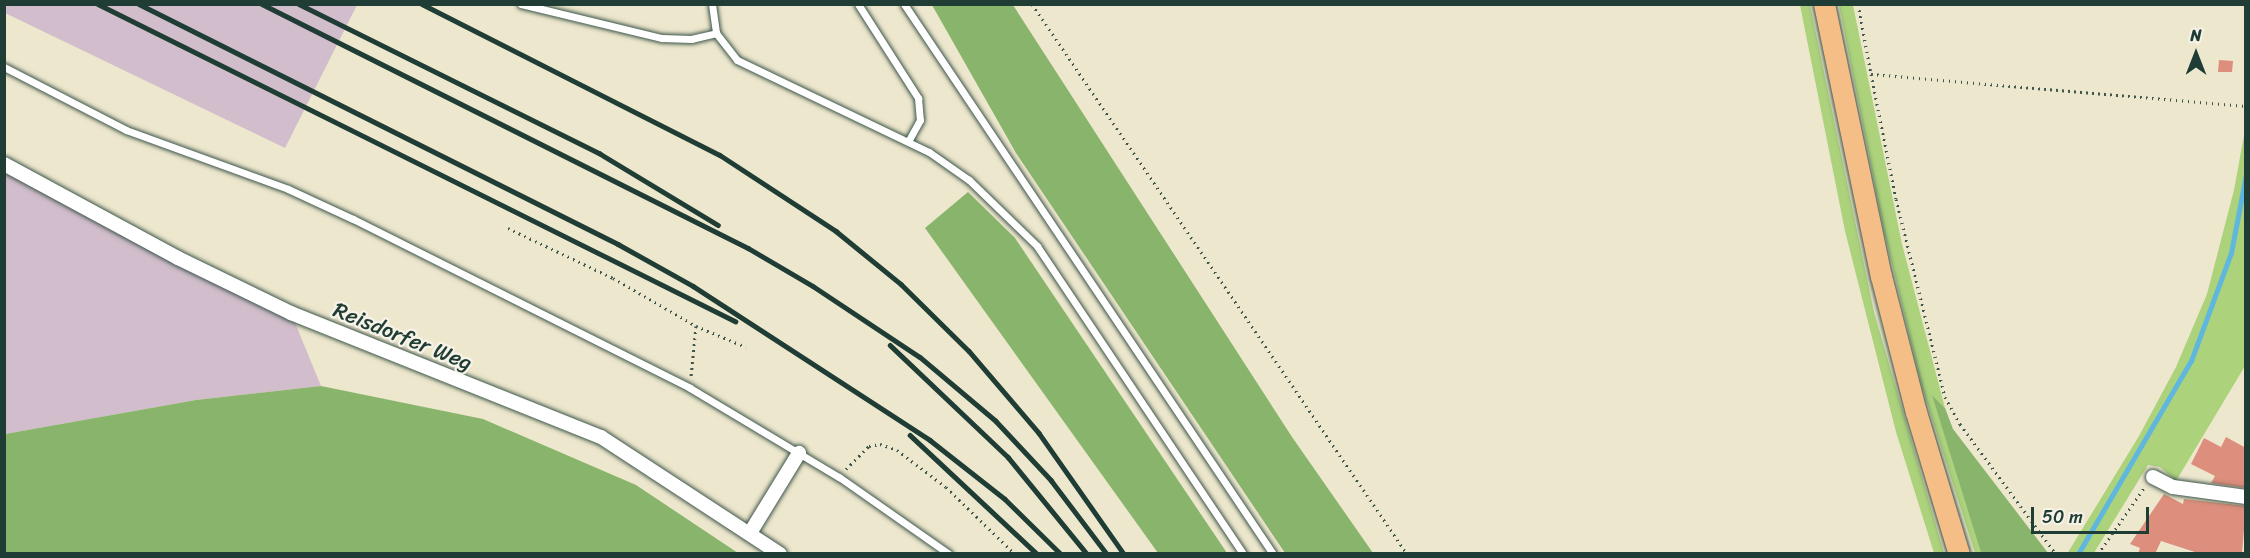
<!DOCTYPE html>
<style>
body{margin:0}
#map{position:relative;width:2250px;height:558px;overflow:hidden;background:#ede7cd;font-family:Sriracha,sans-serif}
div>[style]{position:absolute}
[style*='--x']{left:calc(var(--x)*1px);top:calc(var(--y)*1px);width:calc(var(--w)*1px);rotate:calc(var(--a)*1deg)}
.industrial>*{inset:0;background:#d1bdcc}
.green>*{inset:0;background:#acd27c}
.forest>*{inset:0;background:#89b46c}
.stream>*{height:4.5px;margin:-2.25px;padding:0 2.25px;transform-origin:2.25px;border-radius:2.25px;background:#60b7dd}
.building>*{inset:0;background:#dd8e7c}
.path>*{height:3px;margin-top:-1.5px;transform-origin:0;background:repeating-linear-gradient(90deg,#3e564b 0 1.5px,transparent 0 6px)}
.roads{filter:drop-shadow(0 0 2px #3e564b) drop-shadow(0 0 2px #3e564b)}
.lane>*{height:7px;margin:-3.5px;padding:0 3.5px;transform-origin:3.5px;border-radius:3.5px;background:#fff}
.street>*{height:14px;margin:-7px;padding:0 7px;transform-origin:7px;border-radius:7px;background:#fff}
.primary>*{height:21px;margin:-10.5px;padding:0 10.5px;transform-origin:10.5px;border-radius:10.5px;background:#f6be87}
.rail>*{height:4.5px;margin:-2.25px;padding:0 2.25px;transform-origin:2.25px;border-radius:2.25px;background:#1f3d34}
span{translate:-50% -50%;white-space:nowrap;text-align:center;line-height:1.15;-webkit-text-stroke:4.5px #f7f3e8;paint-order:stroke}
.street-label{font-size:22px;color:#1f3d34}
.frame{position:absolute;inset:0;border:6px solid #1f3d34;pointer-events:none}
.north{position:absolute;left:2166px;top:24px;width:60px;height:60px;-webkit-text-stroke:4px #f7f3e8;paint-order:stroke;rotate:0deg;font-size:16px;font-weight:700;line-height:24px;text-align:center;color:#1f3d34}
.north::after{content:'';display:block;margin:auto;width:21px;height:27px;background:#1f3d34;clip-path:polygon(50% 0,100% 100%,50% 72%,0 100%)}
.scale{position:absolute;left:2031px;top:507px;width:118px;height:27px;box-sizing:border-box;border:3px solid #1f3d34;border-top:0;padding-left:8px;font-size:18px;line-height:21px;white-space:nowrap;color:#1f3d34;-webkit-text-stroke:4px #f7f3e8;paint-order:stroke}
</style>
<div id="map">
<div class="industrial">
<div style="clip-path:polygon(4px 5px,5px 4px,357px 5px,285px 148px,5px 13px)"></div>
<div style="clip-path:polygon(5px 164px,291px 313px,321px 386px,196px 400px,5px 434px)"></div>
</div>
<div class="green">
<div style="clip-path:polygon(1800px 5px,1810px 5px,1874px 312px,1944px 553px,1934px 553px,1896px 432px,1845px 231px)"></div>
<div style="clip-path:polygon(1839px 5px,1853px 5px,1902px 244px,1945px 408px,1933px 396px,1981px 553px,1975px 553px,1922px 387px,1884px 231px)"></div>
<div style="clip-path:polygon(2245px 130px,2245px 366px,2176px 481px,2160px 467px,2148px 465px,2094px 553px,2067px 554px,2139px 436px,2176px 367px,2207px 294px,2234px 190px)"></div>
</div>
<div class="forest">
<div style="clip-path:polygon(932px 5px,1013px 5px,1292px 437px,1373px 553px,1285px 553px,1016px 153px)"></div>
<div style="clip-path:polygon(968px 192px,1015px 238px,1227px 553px,1158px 553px,925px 228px)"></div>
<div style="clip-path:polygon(321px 386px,483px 419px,636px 485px,738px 553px,5px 553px,5px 434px,196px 400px)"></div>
<div style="clip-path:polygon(1932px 395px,1945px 408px,1953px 429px,2048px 553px,1981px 553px)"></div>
</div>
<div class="stream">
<div style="--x:2078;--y:554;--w:224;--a:-59.7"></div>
<div style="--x:2191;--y:361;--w:115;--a:-69.7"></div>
<div style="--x:2231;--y:253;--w:80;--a:-79.2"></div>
</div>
<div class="building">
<div style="clip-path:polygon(2219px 60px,2233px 61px,2232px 72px,2218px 72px)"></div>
<div style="clip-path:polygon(2226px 437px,2246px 448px,2246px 488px,2211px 483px,2215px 476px,2191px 464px,2204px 438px,2221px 447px)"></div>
<div style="clip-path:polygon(2164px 494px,2183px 504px,2184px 499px,2246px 506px,2242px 554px,2201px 554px,2161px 541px,2155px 554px,2138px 554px,2140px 548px,2130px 544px)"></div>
</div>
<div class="path">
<div style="--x:1032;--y:4;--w:666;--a:55.71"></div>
<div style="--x:1858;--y:4;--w:71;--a:79.5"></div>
<div style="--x:1871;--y:74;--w:376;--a:4.9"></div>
<div style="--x:1871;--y:74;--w:127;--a:78.7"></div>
<div style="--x:1896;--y:199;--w:204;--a:76.1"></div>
<div style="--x:1945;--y:397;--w:31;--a:61"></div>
<div style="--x:1960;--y:424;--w:162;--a:53.6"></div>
<div style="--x:508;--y:228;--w:116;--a:25.5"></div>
<div style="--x:613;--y:278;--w:96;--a:30"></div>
<div style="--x:696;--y:326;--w:51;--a:95.6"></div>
<div style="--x:696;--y:326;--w:54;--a:22.8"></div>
<div style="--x:846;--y:469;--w:33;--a:-45"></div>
<div style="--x:869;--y:446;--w:11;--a:-10"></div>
<div style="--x:880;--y:444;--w:18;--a:19"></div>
<div style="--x:897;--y:450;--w:61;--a:37.1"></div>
<div style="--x:946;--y:487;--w:96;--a:44.2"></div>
<div style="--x:2098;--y:554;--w:80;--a:-55.1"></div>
</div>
<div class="roads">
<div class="lane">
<div style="--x:521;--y:4;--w:145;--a:13.6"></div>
<div style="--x:662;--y:38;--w:29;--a:2"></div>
<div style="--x:691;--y:39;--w:26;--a:-13"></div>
<div style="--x:712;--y:4;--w:29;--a:82"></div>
<div style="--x:716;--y:33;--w:34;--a:52"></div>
<div style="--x:737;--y:60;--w:213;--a:25.6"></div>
<div style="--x:929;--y:152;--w:49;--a:35"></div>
<div style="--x:969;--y:180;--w:95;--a:44.1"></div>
<div style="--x:1037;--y:246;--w:371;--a:56.2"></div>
<div style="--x:858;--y:4;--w:112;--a:57.4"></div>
<div style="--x:918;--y:98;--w:22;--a:85"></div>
<div style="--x:920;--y:120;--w:23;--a:119"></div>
<div style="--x:904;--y:4;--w:662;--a:56.14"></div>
<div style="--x:4;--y:67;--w:137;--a:27.3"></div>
<div style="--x:126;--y:130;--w:172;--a:20"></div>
<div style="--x:288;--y:189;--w:72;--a:24.8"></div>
<div style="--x:353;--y:219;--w:377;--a:26.6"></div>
<div style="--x:690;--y:388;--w:174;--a:30.9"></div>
<div style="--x:839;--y:477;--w:134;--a:35"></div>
</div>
<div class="street">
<div style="--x:4;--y:164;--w:198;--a:28.4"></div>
<div style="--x:178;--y:258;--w:126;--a:26"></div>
<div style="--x:291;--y:313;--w:334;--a:21.8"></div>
<div style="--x:601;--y:437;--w:214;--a:33.2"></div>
<div style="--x:2153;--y:477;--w:22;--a:27"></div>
<div style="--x:2173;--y:487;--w:74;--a:7.8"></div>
<div style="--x:750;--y:533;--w:94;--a:-58.5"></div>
</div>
<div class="primary">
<div style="--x:1824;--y:4;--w:278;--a:78.2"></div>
<div style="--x:1881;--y:276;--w:140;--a:75.6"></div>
<div style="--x:1916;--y:412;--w:148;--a:73.2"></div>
</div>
</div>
<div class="rail">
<div style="--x:98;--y:4;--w:712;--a:26.46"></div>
<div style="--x:139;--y:4;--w:536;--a:26.61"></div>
<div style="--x:618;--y:244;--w:86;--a:29.2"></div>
<div style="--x:693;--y:286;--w:283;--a:33"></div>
<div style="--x:930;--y:440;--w:95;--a:38.2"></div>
<div style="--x:1005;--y:499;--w:78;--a:44.5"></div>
<div style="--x:262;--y:4;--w:544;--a:26.66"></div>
<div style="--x:748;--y:248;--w:75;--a:30.3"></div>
<div style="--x:813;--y:286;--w:128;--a:33.6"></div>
<div style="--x:920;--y:357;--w:99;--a:40.1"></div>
<div style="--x:996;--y:421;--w:81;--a:47"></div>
<div style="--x:1051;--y:480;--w:93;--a:52.9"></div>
<div style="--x:299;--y:4;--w:335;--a:26.4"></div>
<div style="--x:599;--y:153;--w:139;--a:31.2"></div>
<div style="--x:422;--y:4;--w:334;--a:26.9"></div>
<div style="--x:720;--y:155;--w:139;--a:33.2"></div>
<div style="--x:836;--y:231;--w:84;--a:39.2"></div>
<div style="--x:901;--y:284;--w:95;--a:44.6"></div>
<div style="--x:969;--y:351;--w:108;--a:49.5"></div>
<div style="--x:1039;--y:433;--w:148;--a:54.9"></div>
<div style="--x:890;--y:345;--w:163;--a:43.5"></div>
<div style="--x:1008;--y:457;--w:125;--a:50.8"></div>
<div style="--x:910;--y:435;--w:174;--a:43.1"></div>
</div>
<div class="street-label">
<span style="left:403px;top:336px;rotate:22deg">Reisdorfer Weg</span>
</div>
<div class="frame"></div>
<div class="north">N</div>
<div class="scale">50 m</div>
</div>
